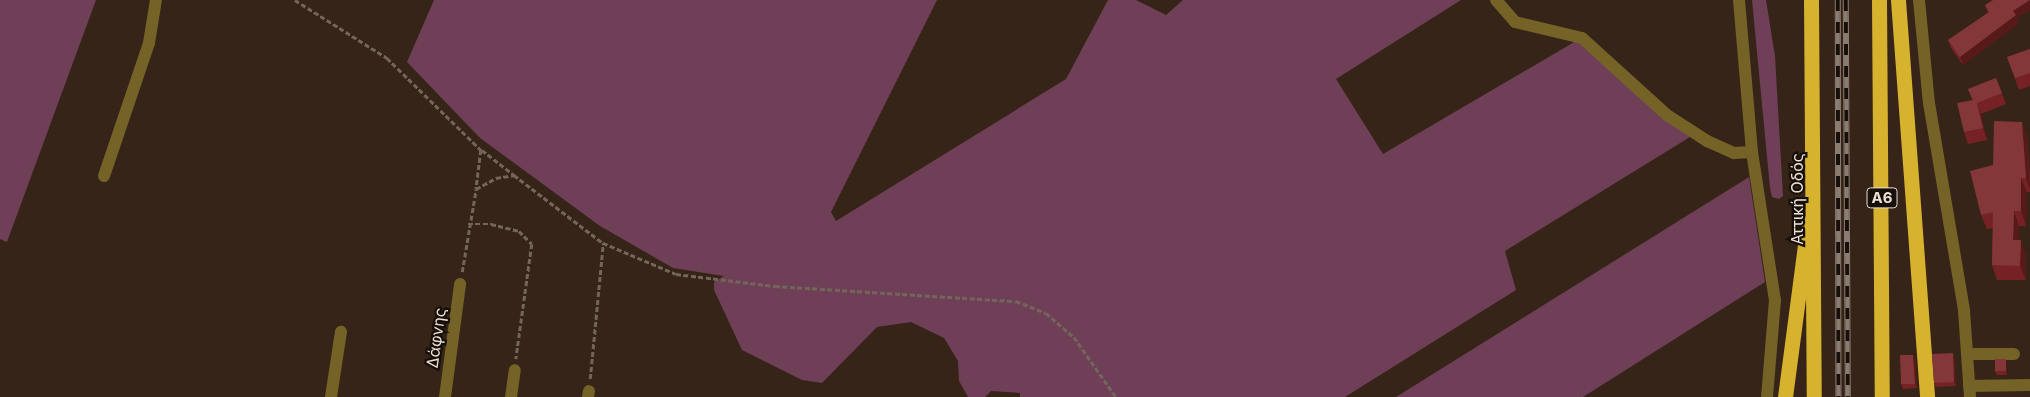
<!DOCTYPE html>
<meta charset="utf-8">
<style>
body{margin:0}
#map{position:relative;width:2030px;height:397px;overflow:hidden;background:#352417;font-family:Inter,sans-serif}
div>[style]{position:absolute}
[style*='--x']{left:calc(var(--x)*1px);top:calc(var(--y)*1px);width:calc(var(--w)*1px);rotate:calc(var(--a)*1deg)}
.green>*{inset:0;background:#6f3f57}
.path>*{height:2.5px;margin-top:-1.25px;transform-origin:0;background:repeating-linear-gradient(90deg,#74655a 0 5px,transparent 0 7.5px)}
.minor>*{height:12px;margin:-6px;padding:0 6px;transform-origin:6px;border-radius:6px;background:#746226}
.tertiary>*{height:12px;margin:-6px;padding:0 6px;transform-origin:6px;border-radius:6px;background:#746226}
.motorway>*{height:15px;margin:-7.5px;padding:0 7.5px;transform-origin:7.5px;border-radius:7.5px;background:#d7b22e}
.rail>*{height:5.5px;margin-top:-2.75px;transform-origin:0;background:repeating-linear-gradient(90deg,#170f09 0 11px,#8b7c71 0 22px);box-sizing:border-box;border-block:1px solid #8b7c71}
.wall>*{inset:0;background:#762225}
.shaded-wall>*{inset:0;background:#571a18}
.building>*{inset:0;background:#833738}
span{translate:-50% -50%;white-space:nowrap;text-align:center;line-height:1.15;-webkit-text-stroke:4.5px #170f09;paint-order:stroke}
.shield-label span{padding:1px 4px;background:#170f09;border:1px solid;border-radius:4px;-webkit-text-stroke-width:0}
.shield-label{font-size:15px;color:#ece0d7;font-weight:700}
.street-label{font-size:16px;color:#ece0d7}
</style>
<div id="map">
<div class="green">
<div style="clip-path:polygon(0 0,96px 0,7px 242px,0 239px)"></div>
<div style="clip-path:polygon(434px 0,937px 0,831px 212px,836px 221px,1066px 79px,1108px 0,1136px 0,1166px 15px,1183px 0,1461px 0,1336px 79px,1383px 154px,1576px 41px,1690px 137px,1505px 251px,1516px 290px,1345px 397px,1020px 397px,1020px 393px,991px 391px,985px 397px,968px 397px,959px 381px,958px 361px,944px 338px,911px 322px,877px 327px,822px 383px,802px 380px,742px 350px,714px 290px,714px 282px,724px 276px,673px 268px,600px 226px,480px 138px,407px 62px)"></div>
<div style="clip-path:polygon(1752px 0,1766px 0,1775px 56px,1783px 196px,1779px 199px,1772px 197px,1770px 188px)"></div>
<div style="clip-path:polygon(1749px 177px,1765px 282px,1583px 397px,1396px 397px)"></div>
</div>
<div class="path">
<div style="--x:295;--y:0;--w:109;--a:32.2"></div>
<div style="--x:387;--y:58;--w:132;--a:44.4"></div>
<div style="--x:481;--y:150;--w:39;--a:97"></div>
<div style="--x:482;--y:150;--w:41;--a:38"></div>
<div style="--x:468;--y:224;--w:23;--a:0"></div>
<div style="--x:491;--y:224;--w:29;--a:14"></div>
<div style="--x:519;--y:231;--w:18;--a:45"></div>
<div style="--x:532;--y:244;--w:116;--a:97.9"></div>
<div style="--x:462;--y:272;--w:84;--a:-80.4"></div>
<div style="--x:476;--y:189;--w:23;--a:-29"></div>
<div style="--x:496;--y:178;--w:18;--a:-9"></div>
<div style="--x:514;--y:175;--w:112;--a:37.4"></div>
<div style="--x:590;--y:379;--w:137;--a:-84.5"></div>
<div style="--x:603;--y:243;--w:79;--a:23"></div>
<div style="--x:676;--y:274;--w:100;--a:6.9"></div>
<div style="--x:775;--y:286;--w:241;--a:3.6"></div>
<div style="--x:1016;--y:301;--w:32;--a:22"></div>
<div style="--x:1046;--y:313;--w:37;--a:41"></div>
<div style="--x:1074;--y:337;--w:73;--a:55"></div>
</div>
<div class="minor">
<div style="--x:1496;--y:0;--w:29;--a:49"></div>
<div style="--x:1515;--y:22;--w:69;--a:13.4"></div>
<div style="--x:1582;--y:38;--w:115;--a:42.2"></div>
<div style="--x:1667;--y:115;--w:48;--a:33"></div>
<div style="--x:1707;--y:141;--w:30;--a:24"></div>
<div style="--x:1734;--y:153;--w:18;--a:-3"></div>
<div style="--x:1739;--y:0;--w:153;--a:85.1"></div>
<div style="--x:1752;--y:152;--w:150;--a:81.2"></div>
<div style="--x:1775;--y:300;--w:97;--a:94.7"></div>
<div style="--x:104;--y:176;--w:140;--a:-71.3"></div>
<div style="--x:149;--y:43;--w:44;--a:-80.8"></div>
<div style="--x:1967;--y:354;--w:47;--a:0"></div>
<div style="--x:1969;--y:386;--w:61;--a:-0.9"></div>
<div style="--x:331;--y:397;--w:66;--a:-81.3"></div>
<div style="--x:445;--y:397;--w:114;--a:-82.4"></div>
<div style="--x:511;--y:397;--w:27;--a:-82"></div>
<div style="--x:588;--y:397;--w:6;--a:-81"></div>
</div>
<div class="tertiary">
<div style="--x:1919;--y:0;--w:103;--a:84.5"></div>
<div style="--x:1929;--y:103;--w:211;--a:80.4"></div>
<div style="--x:1964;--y:311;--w:86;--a:86"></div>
</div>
<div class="motorway">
<div style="--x:1811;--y:0;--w:397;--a:89.6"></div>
<div style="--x:1879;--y:0;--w:397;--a:89.6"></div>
<div style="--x:1898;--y:0;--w:398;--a:85.8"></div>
<div style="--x:1785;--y:397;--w:176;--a:-82.5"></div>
</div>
<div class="rail">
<div style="--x:1838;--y:0;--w:397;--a:89.9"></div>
<div style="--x:1846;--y:0;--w:397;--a:89.7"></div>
</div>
<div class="wall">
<div style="clip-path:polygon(1985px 5px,2017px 18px,2019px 23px,1963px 65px,1951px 48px,1948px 40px,1988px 13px)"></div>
<div style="clip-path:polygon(2030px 49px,2030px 86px,2019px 90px,2007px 57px)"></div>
<div style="clip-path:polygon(1996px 78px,2006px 104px,1981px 114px,1987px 140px,1968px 144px,1964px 132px,1972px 100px,1968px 89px)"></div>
<div style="clip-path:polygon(2027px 136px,2030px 177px,2030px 192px,2027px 192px,2026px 226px,2019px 226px,2019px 240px,2026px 254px,2026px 280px,1997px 280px,1992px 265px,1993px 228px,1987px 229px,1981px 215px,1993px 165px)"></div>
<div style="clip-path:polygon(1954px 357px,1956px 386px,1936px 387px,1934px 383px)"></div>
<div style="clip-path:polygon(1915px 359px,1917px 388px,1903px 389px,1901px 384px)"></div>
<div style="clip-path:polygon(2007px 363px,2007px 375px,1997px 375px,1995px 371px)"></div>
</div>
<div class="shaded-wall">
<div style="clip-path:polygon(2030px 0,2030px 10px,2017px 18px,2019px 23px,1963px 65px,1960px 57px,2013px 11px)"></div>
<div style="clip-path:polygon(1977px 103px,1981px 114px,1987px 140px,1983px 128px)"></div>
<div style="clip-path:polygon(2022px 122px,2027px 136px,2030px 190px,2026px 178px)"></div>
<div style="clip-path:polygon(2021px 178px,2027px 192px,2026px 226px,2021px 211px)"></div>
<div style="clip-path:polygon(2014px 211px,2019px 226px,2019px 254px,2013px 240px)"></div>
<div style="clip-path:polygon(2021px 240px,2026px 254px,2026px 280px,2020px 266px)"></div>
<div style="clip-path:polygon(1953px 353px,1954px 357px,1956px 386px,1954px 382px)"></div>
<div style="clip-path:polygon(1913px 355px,1915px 359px,1917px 388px,1915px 384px)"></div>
<div style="clip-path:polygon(2006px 359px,2007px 363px,2007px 375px,2006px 371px)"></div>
</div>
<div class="building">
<div style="clip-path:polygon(1993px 0,2030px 0,2013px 11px,2016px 15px,1960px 57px,1948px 40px,1989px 12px,1985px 5px)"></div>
<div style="clip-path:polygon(2030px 49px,2030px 73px,2015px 78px,2007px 57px)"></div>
<div style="clip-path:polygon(1996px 78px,2002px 93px,1977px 103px,1983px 128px,1964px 132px,1957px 103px,1973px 100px,1968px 89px)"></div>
<div style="clip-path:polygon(1994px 121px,2022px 122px,2026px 178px,2021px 178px,2021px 211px,2014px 211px,2013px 240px,2021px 240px,2020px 266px,1992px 265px,1993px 212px,1981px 215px,1970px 171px,1993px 165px)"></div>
<div style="clip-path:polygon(1953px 353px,1954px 382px,1934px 383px,1932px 354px)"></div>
<div style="clip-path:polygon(1900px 355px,1913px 355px,1915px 384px,1901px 384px)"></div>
<div style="clip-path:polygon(1995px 359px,2006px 359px,2006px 371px,1995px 371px)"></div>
</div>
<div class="shield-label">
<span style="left:1882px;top:198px">Α6</span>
</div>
<div class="street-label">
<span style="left:1797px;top:199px;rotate:-90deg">Αττική Οδός</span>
<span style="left:436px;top:338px;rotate:-82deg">Δάφνης</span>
</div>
</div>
